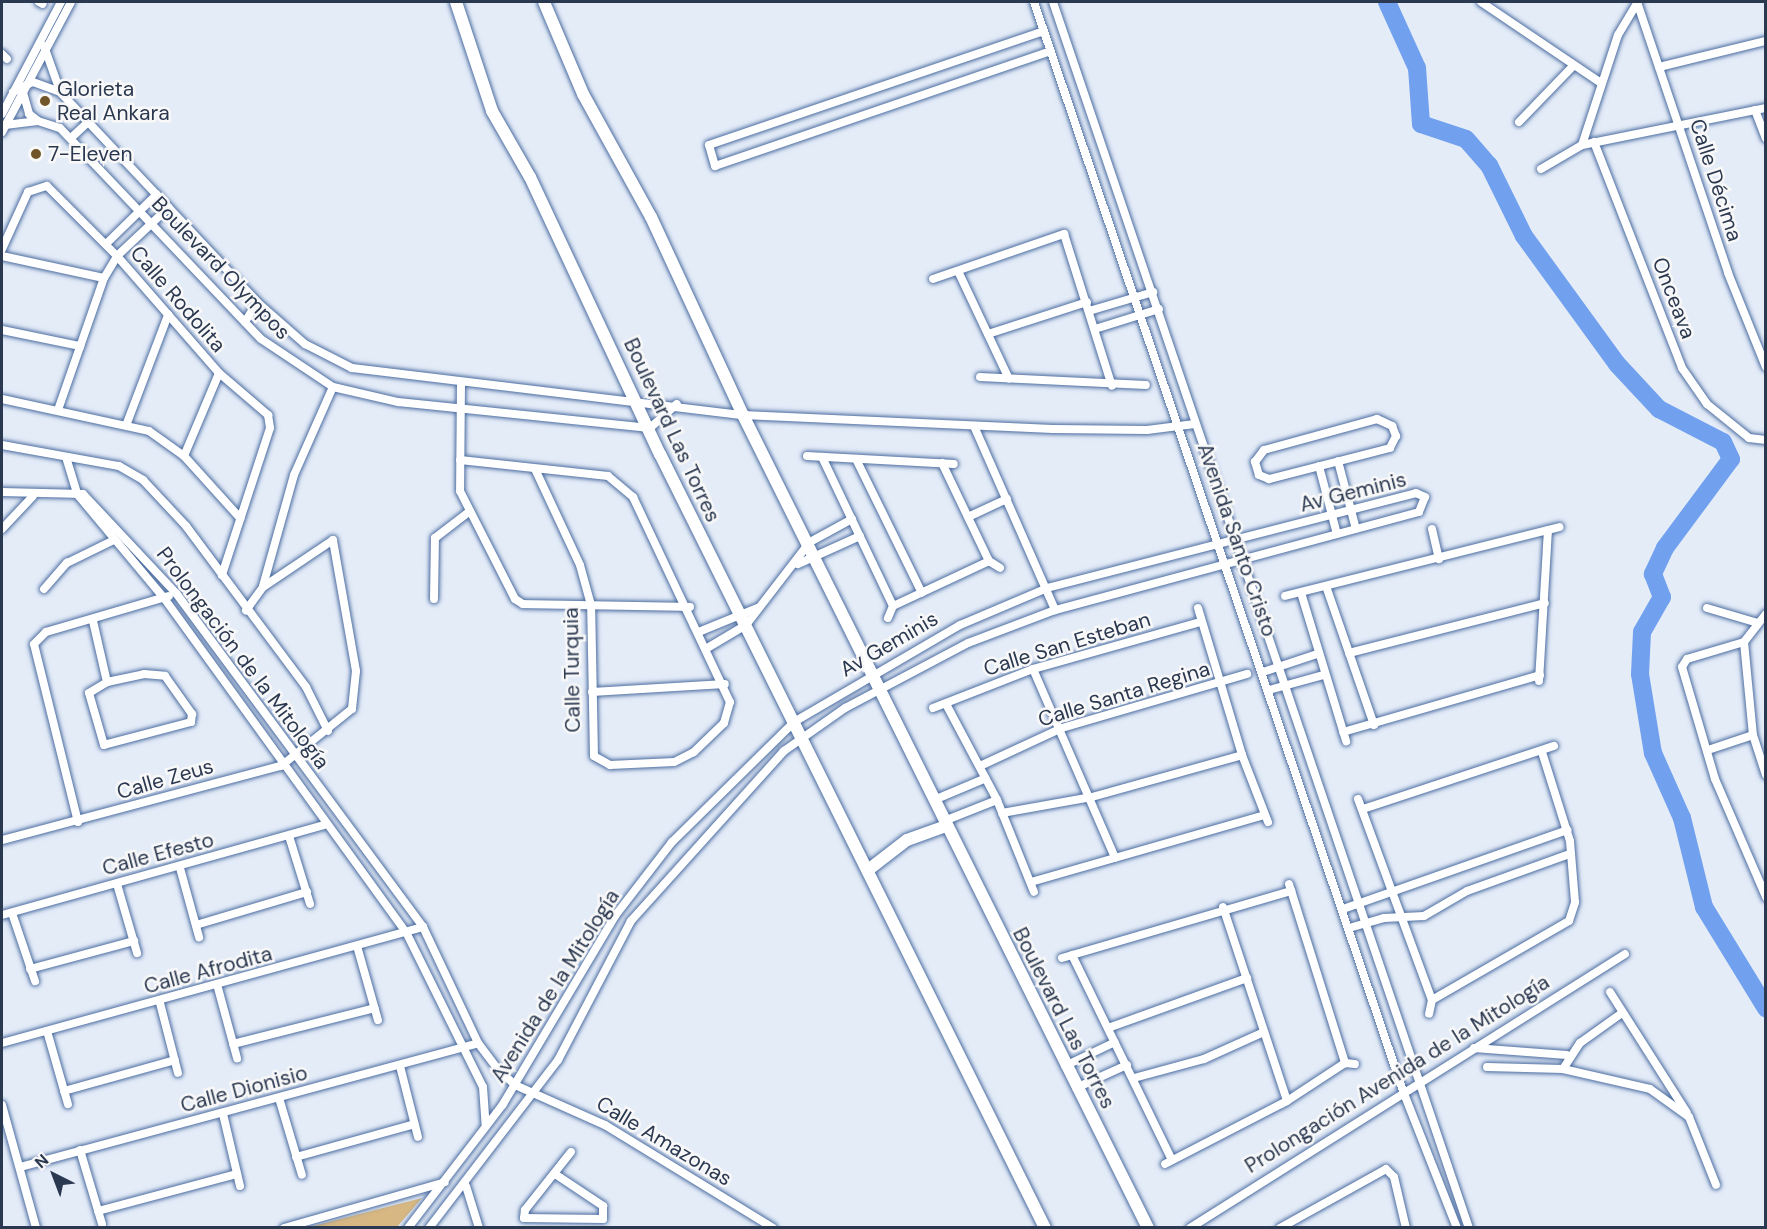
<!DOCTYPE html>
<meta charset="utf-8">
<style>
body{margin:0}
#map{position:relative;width:1767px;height:1229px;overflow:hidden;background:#e4ecf8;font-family:"DM Sans",sans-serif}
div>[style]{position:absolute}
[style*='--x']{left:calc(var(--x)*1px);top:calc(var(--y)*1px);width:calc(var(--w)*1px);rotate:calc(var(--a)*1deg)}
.green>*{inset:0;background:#d7b883}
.river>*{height:18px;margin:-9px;padding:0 9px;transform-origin:9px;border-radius:9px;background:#70a0ee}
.roads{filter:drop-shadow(0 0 2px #4c6da1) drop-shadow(0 0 2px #4c6da1)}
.street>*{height:8px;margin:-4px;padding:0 4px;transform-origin:4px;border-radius:4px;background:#fff}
.secondary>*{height:12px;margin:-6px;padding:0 6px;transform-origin:6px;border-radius:6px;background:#fff}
.dots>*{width:16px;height:16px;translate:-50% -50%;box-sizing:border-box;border:3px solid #f8f8f8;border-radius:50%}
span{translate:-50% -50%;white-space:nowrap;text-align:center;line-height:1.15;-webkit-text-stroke:5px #f8f8f8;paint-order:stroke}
.poi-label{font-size:21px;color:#2a3850}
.left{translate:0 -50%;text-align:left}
.street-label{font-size:21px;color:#2a3850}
.frame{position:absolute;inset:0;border:3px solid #2a3850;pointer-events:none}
.north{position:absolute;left:24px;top:1145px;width:60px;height:60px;-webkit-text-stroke:4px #f8f8f8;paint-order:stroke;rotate:318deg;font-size:16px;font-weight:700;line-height:24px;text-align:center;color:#2a3850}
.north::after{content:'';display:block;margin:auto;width:21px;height:27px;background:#2a3850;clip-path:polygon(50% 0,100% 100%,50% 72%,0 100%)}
</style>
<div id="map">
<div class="green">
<div style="clip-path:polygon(422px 1198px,397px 1227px,309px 1227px)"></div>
</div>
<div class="river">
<div style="--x:1387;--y:2;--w:72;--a:65.6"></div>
<div style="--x:1417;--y:68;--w:56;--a:85.9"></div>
<div style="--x:1421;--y:124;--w:47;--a:18.4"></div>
<div style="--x:1466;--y:139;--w:35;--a:49"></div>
<div style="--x:1489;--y:165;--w:79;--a:63.8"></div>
<div style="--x:1524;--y:236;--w:158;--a:54"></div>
<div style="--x:1617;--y:364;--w:62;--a:47"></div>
<div style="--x:1659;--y:409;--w:72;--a:27.3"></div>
<div style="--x:1723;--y:442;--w:19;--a:65"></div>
<div style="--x:1731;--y:459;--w:111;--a:126.6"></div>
<div style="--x:1665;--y:548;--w:29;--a:115"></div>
<div style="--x:1653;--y:574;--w:25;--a:69"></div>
<div style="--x:1662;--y:597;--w:40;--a:119.7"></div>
<div style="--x:1642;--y:632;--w:42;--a:92.7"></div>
<div style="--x:1640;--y:674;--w:80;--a:80.7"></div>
<div style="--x:1653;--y:753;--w:71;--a:66"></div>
<div style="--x:1682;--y:818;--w:92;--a:76.1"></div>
<div style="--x:1704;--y:907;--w:119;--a:58.5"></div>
</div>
<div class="roads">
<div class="street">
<div style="--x:39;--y:2;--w:4;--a:27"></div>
<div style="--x:1034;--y:2;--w:1150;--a:71.28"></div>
<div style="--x:1403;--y:1091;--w:147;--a:68.5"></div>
<div style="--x:1053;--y:2;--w:1295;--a:71.26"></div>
<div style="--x:1481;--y:2;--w:145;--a:34"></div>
<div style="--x:1637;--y:2;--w:286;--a:71.4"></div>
<div style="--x:1728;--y:273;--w:101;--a:68"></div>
<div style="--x:1044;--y:31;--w:354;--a:161.2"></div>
<div style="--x:709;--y:145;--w:22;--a:74"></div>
<div style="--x:715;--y:166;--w:355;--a:-18.9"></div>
<div style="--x:44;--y:46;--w:48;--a:70.4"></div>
<div style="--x:2;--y:54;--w:7;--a:45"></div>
<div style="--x:1659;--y:67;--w:110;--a:-13.7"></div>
<div style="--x:22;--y:89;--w:26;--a:74"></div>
<div style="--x:29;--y:114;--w:11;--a:38"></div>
<div style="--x:13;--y:92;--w:22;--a:-27"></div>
<div style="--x:33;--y:82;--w:29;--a:20"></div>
<div style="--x:60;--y:92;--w:288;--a:46.8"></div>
<div style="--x:257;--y:302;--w:64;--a:41.2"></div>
<div style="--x:305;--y:344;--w:53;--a:27.1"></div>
<div style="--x:352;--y:368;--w:394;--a:6.9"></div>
<div style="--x:743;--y:415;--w:310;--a:2.6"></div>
<div style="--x:1053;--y:429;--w:94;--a:0.6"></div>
<div style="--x:1147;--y:430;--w:48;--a:-7.1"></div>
<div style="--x:1755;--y:110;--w:30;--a:69"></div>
<div style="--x:2;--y:114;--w:127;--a:-62.2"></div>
<div style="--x:1519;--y:122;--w:78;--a:-46"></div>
<div style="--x:5;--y:125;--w:33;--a:-7"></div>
<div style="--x:38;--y:121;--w:23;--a:18"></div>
<div style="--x:60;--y:128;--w:291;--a:46.4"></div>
<div style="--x:261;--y:339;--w:87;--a:33.7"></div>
<div style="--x:333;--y:387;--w:67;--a:13"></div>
<div style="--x:398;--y:402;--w:253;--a:5.9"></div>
<div style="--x:650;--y:428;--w:36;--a:-42"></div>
<div style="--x:2;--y:132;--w:147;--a:-62"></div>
<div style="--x:72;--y:137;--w:23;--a:-43"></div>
<div style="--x:1594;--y:142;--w:243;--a:68.7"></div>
<div style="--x:1682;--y:368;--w:44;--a:55.2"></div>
<div style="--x:1707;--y:404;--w:54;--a:39"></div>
<div style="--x:1749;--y:438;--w:17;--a:7"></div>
<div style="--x:1582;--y:145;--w:116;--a:-71.9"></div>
<div style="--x:1618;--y:35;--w:39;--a:-59"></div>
<div style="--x:1541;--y:169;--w:48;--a:-30.3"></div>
<div style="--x:1582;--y:145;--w:188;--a:-11.4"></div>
<div style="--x:106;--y:244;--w:71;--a:-44.4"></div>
<div style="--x:2;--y:249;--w:63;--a:-65.5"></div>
<div style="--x:28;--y:192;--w:20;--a:-18"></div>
<div style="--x:47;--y:186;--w:99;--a:45"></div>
<div style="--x:117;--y:256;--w:155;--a:48.9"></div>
<div style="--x:219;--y:373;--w:65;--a:40.6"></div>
<div style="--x:268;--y:415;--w:13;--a:81"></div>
<div style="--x:270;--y:428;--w:155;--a:108.1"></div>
<div style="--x:2;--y:256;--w:104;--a:12.2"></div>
<div style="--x:958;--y:271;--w:119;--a:64.7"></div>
<div style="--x:933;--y:279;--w:139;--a:-19"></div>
<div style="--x:1064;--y:234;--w:159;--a:72.5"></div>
<div style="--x:1089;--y:311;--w:67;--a:-16.5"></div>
<div style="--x:245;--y:322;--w:23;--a:-59"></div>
<div style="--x:1095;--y:329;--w:67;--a:-17.4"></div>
<div style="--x:2;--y:330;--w:80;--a:11.6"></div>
<div style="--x:988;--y:334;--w:104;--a:-17.9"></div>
<div style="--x:980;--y:377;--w:166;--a:2.8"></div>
<div style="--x:461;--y:383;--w:108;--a:90.5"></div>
<div style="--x:460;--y:491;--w:121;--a:63"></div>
<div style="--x:515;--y:599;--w:9;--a:32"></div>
<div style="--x:523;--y:604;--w:167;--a:1"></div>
<div style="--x:2;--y:399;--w:150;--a:12.3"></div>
<div style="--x:149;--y:431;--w:43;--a:35.5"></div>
<div style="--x:184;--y:456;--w:84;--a:47.9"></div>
<div style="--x:58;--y:410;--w:140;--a:-70.8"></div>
<div style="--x:104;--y:278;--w:26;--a:-59"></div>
<div style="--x:117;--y:256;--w:71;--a:-43.3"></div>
<div style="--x:1377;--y:419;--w:17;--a:25"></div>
<div style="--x:1392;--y:426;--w:11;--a:68"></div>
<div style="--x:1396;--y:436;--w:13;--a:117"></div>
<div style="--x:1390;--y:448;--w:125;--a:165.6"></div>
<div style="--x:1269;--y:479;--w:11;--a:-158"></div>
<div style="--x:1259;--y:475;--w:14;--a:-107"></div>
<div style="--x:1255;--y:462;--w:15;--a:-53"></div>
<div style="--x:1264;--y:450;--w:117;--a:-15.3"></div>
<div style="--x:127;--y:423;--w:116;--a:-69.2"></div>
<div style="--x:974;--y:426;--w:201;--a:66.2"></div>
<div style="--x:2;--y:445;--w:119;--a:10.2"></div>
<div style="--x:119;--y:466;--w:28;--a:30"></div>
<div style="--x:143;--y:480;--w:63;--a:46.9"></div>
<div style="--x:186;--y:526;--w:201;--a:53.3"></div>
<div style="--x:306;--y:687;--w:49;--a:63.4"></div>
<div style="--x:184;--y:456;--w:90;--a:-67.1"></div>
<div style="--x:807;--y:456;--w:147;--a:3.1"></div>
<div style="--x:66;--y:457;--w:39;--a:73"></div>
<div style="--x:77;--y:494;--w:136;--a:50.1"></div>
<div style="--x:164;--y:598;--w:412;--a:54.1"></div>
<div style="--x:406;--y:932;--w:173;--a:63.6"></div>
<div style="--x:483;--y:1087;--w:39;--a:86"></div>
<div style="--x:822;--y:457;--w:165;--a:64.5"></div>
<div style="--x:893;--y:606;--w:13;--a:113"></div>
<div style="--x:856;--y:459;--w:149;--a:63.8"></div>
<div style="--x:460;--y:460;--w:149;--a:6.2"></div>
<div style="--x:608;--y:476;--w:33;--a:40"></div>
<div style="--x:633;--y:497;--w:227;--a:64.7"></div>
<div style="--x:730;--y:702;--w:22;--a:106"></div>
<div style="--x:724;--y:723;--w:42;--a:136"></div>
<div style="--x:694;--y:752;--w:22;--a:153"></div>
<div style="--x:674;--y:762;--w:64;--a:177.3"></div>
<div style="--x:610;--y:765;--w:18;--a:-151"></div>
<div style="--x:594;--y:756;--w:151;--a:-91.1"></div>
<div style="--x:591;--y:605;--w:41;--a:-105.4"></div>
<div style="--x:580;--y:565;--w:106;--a:-115.1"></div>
<div style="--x:1338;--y:461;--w:70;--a:75.2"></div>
<div style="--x:942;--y:463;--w:109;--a:64.4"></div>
<div style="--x:989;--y:561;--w:13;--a:32"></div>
<div style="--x:1319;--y:466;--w:70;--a:75.2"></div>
<div style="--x:2;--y:492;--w:81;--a:1.4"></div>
<div style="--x:83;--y:494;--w:136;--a:46.8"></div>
<div style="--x:176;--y:593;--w:415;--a:53.5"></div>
<div style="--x:423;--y:927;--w:128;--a:64.6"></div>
<div style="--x:478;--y:1043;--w:34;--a:53"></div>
<div style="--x:498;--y:1070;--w:23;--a:41"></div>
<div style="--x:515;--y:1085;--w:98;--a:24"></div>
<div style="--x:605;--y:1125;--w:197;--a:31.5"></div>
<div style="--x:968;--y:517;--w:43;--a:-24.8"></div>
<div style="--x:2;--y:529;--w:45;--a:-46.8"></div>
<div style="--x:1432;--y:529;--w:31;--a:77"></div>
<div style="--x:798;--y:564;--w:68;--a:-24.3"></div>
<div style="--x:263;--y:586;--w:115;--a:-74.4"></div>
<div style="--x:294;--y:475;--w:96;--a:-66.1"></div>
<div style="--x:44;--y:589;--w:35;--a:-49"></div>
<div style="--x:67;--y:563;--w:50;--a:-26.1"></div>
<div style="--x:1327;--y:589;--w:144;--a:70.9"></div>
<div style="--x:1285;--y:596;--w:283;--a:-14.1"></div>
<div style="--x:1302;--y:596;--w:152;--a:73.1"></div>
<div style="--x:434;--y:599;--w:61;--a:-89.1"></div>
<div style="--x:435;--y:538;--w:44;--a:-37.6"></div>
<div style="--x:893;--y:606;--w:106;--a:-25.1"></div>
<div style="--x:1198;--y:608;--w:153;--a:73.3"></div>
<div style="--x:1242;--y:755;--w:72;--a:68.8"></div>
<div style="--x:1707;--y:608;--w:53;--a:16.4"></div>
<div style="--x:93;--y:621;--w:63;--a:77.1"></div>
<div style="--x:701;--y:631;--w:61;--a:-22.3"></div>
<div style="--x:1744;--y:642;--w:59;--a:163.4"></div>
<div style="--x:1687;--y:659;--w:9;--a:122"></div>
<div style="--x:1682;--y:667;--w:117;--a:73.6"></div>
<div style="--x:1715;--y:779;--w:129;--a:66.6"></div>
<div style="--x:1744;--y:642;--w:93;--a:84.5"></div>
<div style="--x:1753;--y:735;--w:42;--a:72"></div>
<div style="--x:1744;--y:642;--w:36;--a:-52"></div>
<div style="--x:709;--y:647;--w:43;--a:-30.7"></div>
<div style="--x:746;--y:625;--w:105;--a:-52.4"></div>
<div style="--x:810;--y:542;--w:48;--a:-28.7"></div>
<div style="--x:1349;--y:653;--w:202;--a:-14.3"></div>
<div style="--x:1033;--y:669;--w:206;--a:66.5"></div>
<div style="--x:1263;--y:672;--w:57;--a:-18.4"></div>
<div style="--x:144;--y:674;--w:21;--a:5"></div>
<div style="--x:165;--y:676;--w:47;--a:54.6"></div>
<div style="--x:192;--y:714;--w:8;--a:97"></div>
<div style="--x:191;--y:722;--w:90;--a:165.2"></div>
<div style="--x:104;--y:745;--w:54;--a:-106.1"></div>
<div style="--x:89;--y:693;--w:21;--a:-31"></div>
<div style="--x:107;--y:682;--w:38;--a:-12"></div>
<div style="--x:1539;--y:681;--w:151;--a:-86.6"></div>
<div style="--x:1269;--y:690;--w:56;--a:-15.5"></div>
<div style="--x:592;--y:692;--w:133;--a:-3.4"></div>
<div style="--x:946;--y:704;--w:109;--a:62"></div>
<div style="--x:997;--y:800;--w:99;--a:68.1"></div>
<div style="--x:933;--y:708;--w:107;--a:-21.3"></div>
<div style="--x:1033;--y:669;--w:173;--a:-15.7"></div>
<div style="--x:1343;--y:732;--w:205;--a:-16.1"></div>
<div style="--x:1708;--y:750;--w:47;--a:-18.4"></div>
<div style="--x:980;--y:766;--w:90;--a:-24.9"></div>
<div style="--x:1062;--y:728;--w:193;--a:-16.3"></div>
<div style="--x:1358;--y:799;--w:214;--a:69.8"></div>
<div style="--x:1432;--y:1000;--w:14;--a:102"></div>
<div style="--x:934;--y:800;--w:56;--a:-22.9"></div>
<div style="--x:1366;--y:808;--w:198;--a:-18.3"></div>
<div style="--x:1002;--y:813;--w:91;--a:-10.1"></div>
<div style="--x:1092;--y:797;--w:156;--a:-15.6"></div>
<div style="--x:944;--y:821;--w:57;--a:-21.6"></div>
<div style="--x:78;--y:822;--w:183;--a:-103.9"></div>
<div style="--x:34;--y:644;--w:17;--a:-45"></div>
<div style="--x:46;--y:632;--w:128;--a:-16.3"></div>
<div style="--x:289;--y:836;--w:71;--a:72.8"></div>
<div style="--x:2;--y:840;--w:289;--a:-14.9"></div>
<div style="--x:281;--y:766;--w:91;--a:-38.8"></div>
<div style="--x:352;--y:709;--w:38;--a:-84"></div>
<div style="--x:356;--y:671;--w:133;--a:-100"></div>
<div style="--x:333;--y:540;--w:84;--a:146.1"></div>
<div style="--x:263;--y:587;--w:29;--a:126"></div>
<div style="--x:180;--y:868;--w:72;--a:74.6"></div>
<div style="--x:1031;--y:882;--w:243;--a:-16"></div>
<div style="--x:117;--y:884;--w:72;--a:73.8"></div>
<div style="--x:1289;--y:884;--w:188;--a:72.6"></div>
<div style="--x:1223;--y:907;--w:204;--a:71.7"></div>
<div style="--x:1343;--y:909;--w:238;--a:-19.4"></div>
<div style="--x:12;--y:913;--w:72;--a:71.3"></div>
<div style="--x:2;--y:915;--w:334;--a:-15.6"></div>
<div style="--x:196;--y:925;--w:116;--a:-16.6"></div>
<div style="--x:1349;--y:928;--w:36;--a:-16"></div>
<div style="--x:1384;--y:918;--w:40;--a:-2.9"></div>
<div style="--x:1424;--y:916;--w:50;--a:-30.2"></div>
<div style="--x:1467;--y:891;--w:109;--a:-19.8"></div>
<div style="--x:357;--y:946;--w:77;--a:74.2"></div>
<div style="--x:1072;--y:955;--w:228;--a:64"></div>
<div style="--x:1062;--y:958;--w:239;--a:-16.3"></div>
<div style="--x:30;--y:969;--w:108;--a:-15.1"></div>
<div style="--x:218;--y:988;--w:73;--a:74.8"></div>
<div style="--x:1610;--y:992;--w:143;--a:57.5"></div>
<div style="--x:1432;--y:1000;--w:158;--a:-30"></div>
<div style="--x:1569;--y:921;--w:20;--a:-72"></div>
<div style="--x:1575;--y:902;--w:61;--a:-94.7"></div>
<div style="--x:1570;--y:841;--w:93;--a:-107.5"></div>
<div style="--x:160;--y:1003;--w:72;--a:75.6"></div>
<div style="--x:1108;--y:1028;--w:148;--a:-19.8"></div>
<div style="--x:47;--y:1031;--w:76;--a:74"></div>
<div style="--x:2;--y:1043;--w:437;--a:-15.4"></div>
<div style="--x:233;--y:1044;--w:146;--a:-14.2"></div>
<div style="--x:1474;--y:1048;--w:93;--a:4.3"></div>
<div style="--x:400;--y:1066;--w:73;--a:75.8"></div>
<div style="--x:1065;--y:1066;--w:55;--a:-25.6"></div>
<div style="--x:1487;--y:1067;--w:76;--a:1.5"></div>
<div style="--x:1563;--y:1069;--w:89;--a:12.9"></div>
<div style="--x:1650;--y:1089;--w:48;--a:35.7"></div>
<div style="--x:1689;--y:1117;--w:73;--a:68.3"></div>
<div style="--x:1563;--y:1069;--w:31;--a:-57"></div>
<div style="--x:1580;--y:1043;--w:52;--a:-35.5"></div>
<div style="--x:1134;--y:1078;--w:73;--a:-15.2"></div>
<div style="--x:1204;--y:1059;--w:66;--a:-24.2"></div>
<div style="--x:1076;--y:1088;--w:56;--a:-24.3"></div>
<div style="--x:64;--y:1091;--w:115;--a:-15.6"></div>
<div style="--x:279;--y:1098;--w:80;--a:73.4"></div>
<div style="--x:2;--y:1105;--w:128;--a:74.5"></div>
<div style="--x:223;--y:1114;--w:74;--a:76.7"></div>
<div style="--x:80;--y:1150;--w:77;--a:73.4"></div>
<div style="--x:296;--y:1157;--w:123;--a:-15.5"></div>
<div style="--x:1165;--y:1164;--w:137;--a:-27.3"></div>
<div style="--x:1287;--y:1101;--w:69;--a:-33.2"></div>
<div style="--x:1345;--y:1063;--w:10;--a:6"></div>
<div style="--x:20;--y:1167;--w:474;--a:-15.1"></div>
<div style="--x:555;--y:1174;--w:58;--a:33.7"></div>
<div style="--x:603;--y:1206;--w:13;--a:90"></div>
<div style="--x:603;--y:1219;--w:79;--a:-179.3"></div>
<div style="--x:524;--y:1218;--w:8;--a:-83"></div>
<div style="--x:525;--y:1210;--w:74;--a:-51.6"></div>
<div style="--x:466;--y:1186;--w:44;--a:72.8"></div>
<div style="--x:98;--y:1211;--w:144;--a:-14.9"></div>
<div style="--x:284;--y:1228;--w:167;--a:-15.9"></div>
<div style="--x:408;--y:1228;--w:156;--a:-52.5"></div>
<div style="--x:503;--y:1104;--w:219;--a:-59.2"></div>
<div style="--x:615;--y:916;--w:93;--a:-52.4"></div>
<div style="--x:672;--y:842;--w:171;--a:-44.5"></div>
<div style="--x:794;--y:722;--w:192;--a:-30.3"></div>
<div style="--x:960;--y:625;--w:95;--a:-23"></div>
<div style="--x:1047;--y:588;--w:381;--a:-14.4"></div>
<div style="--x:1416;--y:493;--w:10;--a:24"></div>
<div style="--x:1425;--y:497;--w:16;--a:112"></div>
<div style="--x:1419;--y:512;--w:377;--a:164.9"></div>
<div style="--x:1055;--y:610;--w:93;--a:159.2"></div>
<div style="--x:968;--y:643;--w:139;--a:152.1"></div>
<div style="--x:845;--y:708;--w:75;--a:144.8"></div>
<div style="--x:784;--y:751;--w:229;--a:132"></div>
<div style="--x:631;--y:921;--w:157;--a:117.7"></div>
<div style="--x:558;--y:1060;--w:212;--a:127.5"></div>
<div style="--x:1190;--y:1228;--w:514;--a:-32.21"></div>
<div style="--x:1280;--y:1228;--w:121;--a:-29.1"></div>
<div style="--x:1386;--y:1169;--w:11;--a:45"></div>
<div style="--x:1394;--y:1177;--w:52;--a:76.8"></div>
</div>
<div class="secondary">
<div style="--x:456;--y:2;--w:115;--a:71.7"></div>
<div style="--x:492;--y:111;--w:76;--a:60.1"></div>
<div style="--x:530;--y:177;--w:306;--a:64.9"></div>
<div style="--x:660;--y:454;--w:864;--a:63.55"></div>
<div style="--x:544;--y:2;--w:100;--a:67"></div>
<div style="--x:583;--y:94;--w:141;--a:61.1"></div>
<div style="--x:651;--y:217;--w:218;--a:65.1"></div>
<div style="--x:743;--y:415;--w:908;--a:63.52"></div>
<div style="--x:868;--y:870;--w:49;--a:-37.6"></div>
<div style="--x:907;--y:840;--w:41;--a:-19.7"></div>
</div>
</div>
<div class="dots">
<div style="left:45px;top:101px;background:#6f5527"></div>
<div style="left:36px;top:154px;background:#6f5527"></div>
</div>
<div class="poi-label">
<span class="left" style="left:57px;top:101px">Glorieta<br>Real Ankara</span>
<span class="left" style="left:48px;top:154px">7-Eleven</span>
</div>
<div class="street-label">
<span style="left:1716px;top:180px;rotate:72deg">Calle Décima</span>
<span style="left:221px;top:268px;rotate:46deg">Boulevard Olympos</span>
<span style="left:1674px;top:298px;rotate:69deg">Onceava</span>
<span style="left:178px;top:299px;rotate:49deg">Calle Rodolita</span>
<span style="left:672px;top:430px;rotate:65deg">Boulevard Las Torres</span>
<span style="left:1353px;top:492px;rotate:-14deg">Av Geminis</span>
<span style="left:1237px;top:540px;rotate:71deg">Avenida Santo Cristo</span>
<span style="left:889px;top:644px;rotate:-30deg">Av Geminis</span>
<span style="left:1067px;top:644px;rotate:-17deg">Calle San Esteban</span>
<span style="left:243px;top:658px;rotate:53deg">Prolongación de la Mitología</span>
<span style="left:572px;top:670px;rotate:-91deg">Calle Turquia</span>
<span style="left:1124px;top:694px;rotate:-17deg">Calle Santa Regina</span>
<span style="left:165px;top:779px;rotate:-16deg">Calle Zeus</span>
<span style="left:158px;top:854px;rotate:-15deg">Calle Efesto</span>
<span style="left:208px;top:970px;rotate:-15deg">Calle Afrodita</span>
<span style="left:555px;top:986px;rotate:-58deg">Avenida de la Mitología</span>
<span style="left:1064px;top:1018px;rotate:63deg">Boulevard Las Torres</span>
<span style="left:1397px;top:1074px;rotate:-32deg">Prolongación Avenida de la Mitología</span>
<span style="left:244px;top:1089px;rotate:-15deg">Calle Dionisio</span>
<span style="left:664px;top:1141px;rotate:31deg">Calle Amazonas</span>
</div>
<div class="frame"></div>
<div class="north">N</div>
</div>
